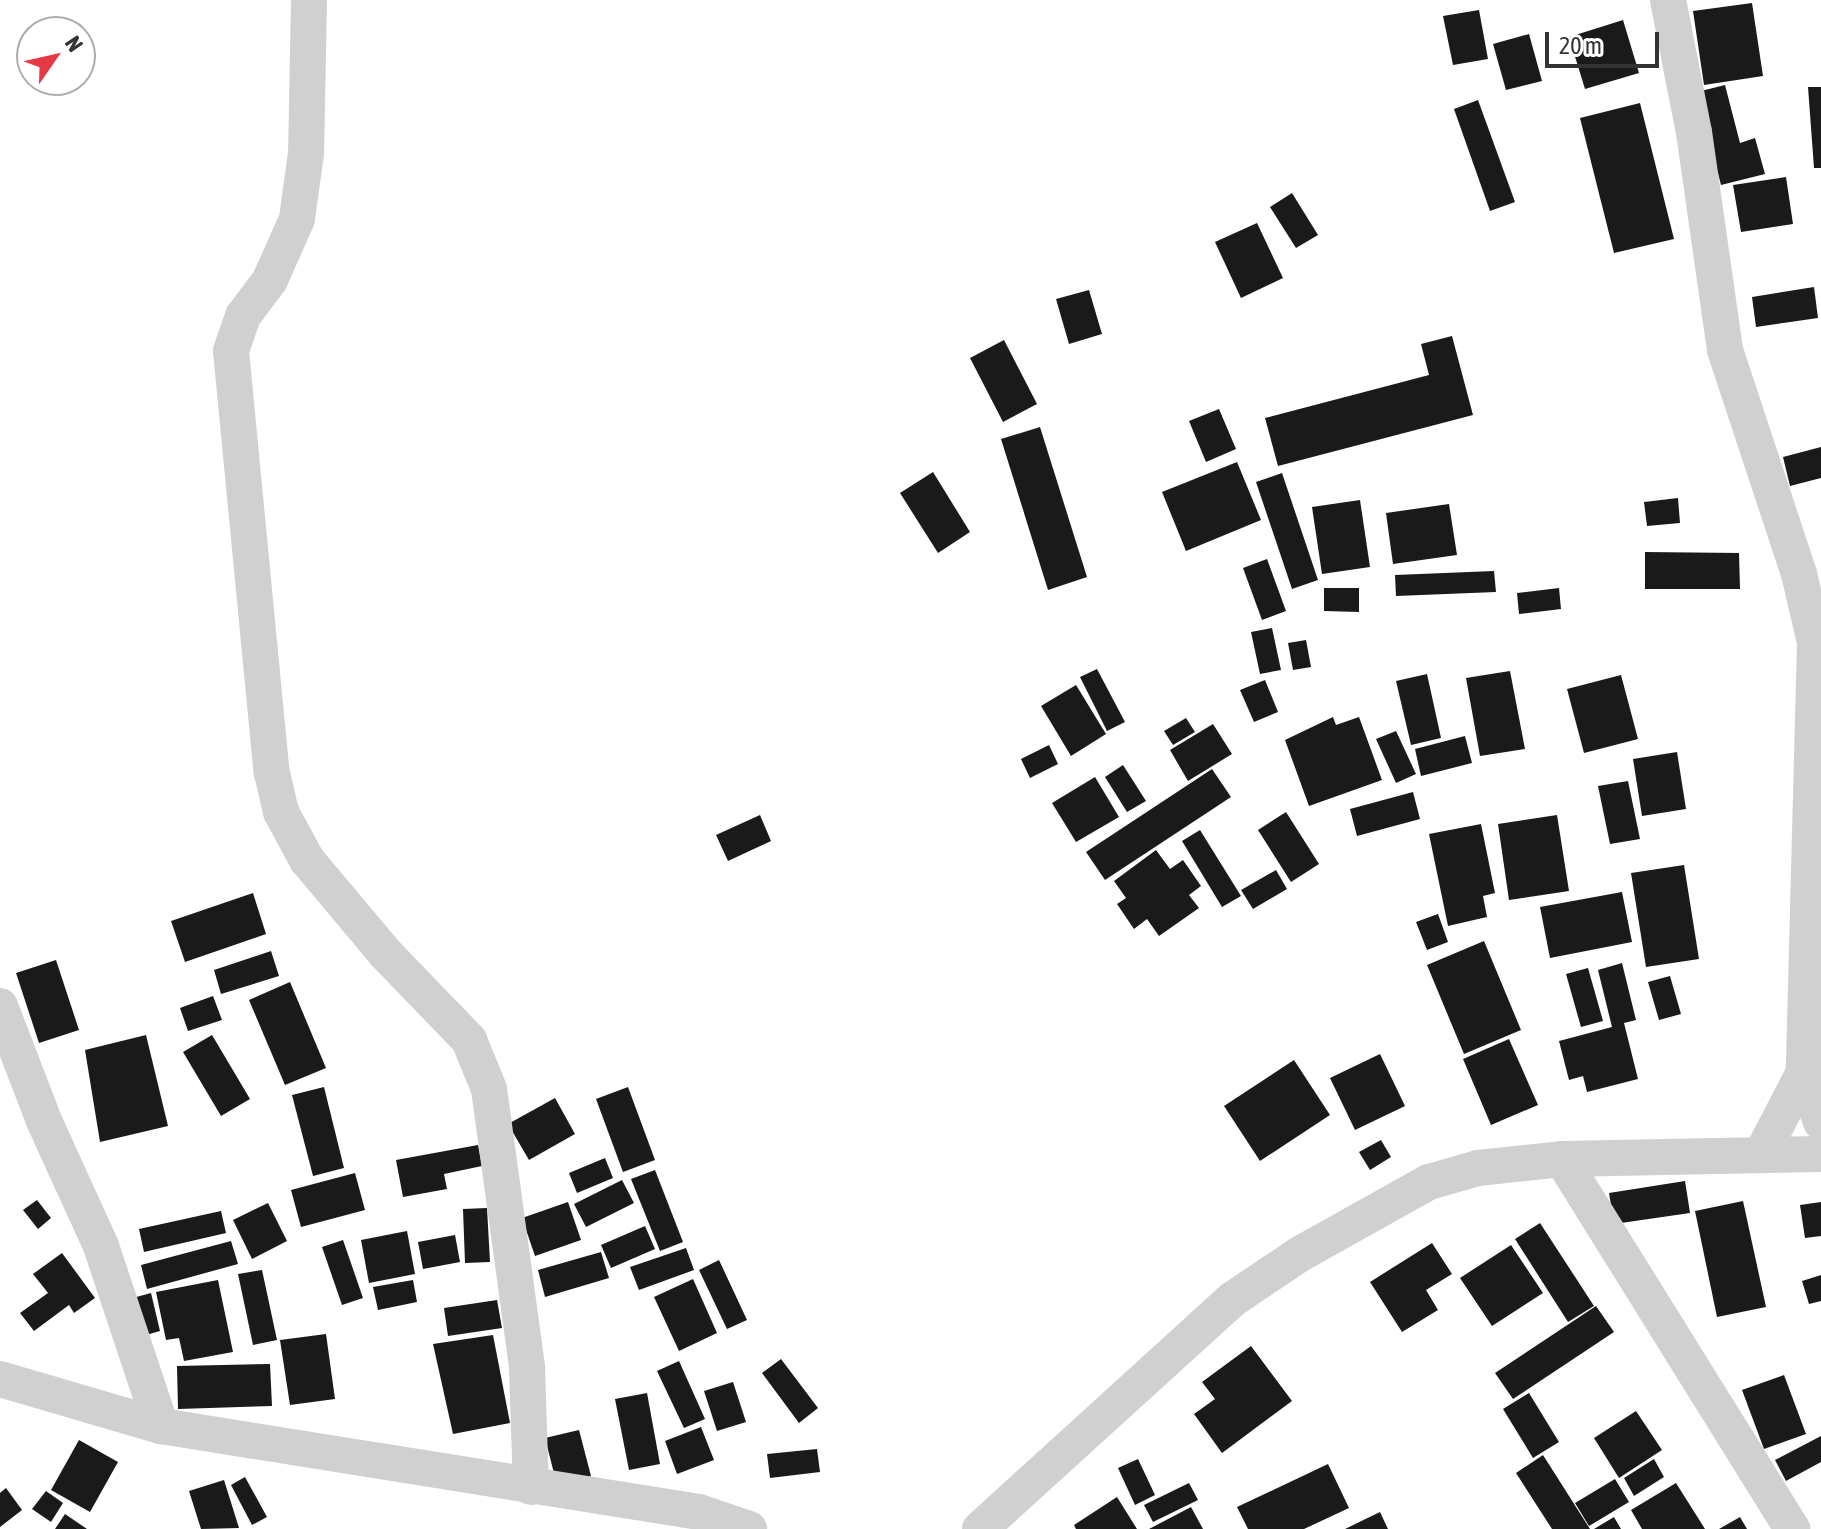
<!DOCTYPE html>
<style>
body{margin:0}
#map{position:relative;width:1821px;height:1529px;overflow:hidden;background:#fff;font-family:"Asap Condensed",sans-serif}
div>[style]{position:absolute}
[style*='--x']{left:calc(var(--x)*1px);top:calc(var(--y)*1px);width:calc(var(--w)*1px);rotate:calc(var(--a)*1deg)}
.building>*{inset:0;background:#1a1a1a}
.street>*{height:36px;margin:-18px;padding:0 18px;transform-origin:18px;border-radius:18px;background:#d0d0d0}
span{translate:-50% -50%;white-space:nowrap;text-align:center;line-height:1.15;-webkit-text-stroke:8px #fff;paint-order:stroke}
.north{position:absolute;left:16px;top:16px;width:80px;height:80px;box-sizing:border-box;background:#fff;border:2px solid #adadad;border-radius:50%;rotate:56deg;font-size:22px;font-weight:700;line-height:32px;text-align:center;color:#333}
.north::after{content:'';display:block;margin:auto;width:28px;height:36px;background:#e63946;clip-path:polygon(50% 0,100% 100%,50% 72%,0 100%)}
.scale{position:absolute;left:1545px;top:32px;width:114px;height:36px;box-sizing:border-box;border:4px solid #333;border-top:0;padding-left:10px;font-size:24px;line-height:28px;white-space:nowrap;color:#333;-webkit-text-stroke:6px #fff;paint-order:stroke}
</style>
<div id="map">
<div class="building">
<div style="clip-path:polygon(1752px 3px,1763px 76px,1704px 85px,1693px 11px)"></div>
<div style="clip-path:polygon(1479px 10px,1488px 59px,1453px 65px,1443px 16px)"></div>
<div style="clip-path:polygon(1623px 20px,1639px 73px,1585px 89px,1569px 37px)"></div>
<div style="clip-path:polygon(1529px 34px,1542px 81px,1506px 90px,1493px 44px)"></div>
<div style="clip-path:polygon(1725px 85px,1740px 143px,1755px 138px,1765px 174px,1721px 185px,1697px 92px)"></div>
<div style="clip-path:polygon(1808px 87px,1821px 87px,1821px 168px,1814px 168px)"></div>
<div style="clip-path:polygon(1478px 100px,1515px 202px,1490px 211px,1454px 109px)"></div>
<div style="clip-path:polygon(1640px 103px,1674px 239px,1614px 253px,1580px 118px)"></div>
<div style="clip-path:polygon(1786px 177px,1793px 224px,1741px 232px,1733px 185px)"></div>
<div style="clip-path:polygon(1292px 193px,1318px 235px,1296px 248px,1270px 207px)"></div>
<div style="clip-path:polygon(1257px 223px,1283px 278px,1241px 298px,1215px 242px)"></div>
<div style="clip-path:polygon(1814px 287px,1818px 318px,1756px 327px,1752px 297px)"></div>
<div style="clip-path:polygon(1089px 290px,1102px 334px,1069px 344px,1056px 299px)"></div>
<div style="clip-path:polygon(1452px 336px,1473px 415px,1278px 466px,1265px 418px,1429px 375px,1421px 344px)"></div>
<div style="clip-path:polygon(1004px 340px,1037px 404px,1003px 422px,970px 358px)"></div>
<div style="clip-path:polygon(1219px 409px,1236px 449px,1206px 462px,1189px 421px)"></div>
<div style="clip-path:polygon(1040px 427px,1087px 577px,1048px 590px,1001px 439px)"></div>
<div style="clip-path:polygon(1821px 447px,1821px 478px,1790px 486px,1783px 457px)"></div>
<div style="clip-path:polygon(1237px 462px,1261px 520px,1186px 551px,1162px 492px)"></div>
<div style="clip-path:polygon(933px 472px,970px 532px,938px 553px,900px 493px)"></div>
<div style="clip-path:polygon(1282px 473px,1318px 580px,1292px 589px,1256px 482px)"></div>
<div style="clip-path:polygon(1678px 498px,1680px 523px,1647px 526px,1644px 502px)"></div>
<div style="clip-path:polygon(1360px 500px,1370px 567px,1322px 574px,1312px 507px)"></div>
<div style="clip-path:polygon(1449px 504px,1457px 555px,1393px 564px,1386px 513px)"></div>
<div style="clip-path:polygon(1645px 552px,1739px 553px,1740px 589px,1645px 589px)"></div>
<div style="clip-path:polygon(1267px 559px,1286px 611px,1262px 620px,1243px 568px)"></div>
<div style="clip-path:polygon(1494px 571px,1496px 592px,1396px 596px,1395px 575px)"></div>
<div style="clip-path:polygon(1324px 588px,1359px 588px,1359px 612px,1324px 611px)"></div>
<div style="clip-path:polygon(1559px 588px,1561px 609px,1519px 614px,1517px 593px)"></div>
<div style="clip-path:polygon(1272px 628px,1281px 670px,1260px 674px,1251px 632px)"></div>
<div style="clip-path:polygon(1306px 640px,1311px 667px,1293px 670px,1288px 643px)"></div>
<div style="clip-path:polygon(1097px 669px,1125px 722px,1107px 731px,1080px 677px)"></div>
<div style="clip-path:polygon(1510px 671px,1525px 749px,1480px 756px,1466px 678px)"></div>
<div style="clip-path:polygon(1427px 674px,1441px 738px,1411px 745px,1396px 681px)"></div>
<div style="clip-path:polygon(1621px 675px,1638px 739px,1584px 753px,1567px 689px)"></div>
<div style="clip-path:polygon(1265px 680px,1278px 712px,1254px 722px,1240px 690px)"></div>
<div style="clip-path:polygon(1076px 685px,1106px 734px,1071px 756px,1041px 706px)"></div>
<div style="clip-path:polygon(1333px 717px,1336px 725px,1359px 717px,1382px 780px,1309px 806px,1285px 740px)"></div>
<div style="clip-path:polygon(1186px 718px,1195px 732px,1173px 745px,1164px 731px)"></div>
<div style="clip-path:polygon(1213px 724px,1232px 754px,1188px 781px,1170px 750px)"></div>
<div style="clip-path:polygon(1396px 731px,1416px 774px,1396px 783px,1376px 739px)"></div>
<div style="clip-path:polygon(1465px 736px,1472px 763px,1421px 776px,1415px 749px)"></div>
<div style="clip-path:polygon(1049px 745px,1058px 764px,1030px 778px,1021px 759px)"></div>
<div style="clip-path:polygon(1677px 752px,1686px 809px,1642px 816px,1633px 759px)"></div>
<div style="clip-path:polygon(1123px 765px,1146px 801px,1127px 812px,1105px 777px)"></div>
<div style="clip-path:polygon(1212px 769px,1231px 797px,1105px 880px,1086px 852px)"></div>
<div style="clip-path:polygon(1095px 777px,1119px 817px,1076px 842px,1052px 803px)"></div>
<div style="clip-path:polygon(1628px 781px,1640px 839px,1610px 844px,1598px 786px)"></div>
<div style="clip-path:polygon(1413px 792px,1420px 819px,1357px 836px,1350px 809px)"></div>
<div style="clip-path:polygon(1286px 812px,1319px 864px,1291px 882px,1258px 830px)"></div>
<div style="clip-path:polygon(760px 815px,771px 841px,728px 861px,716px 835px)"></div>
<div style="clip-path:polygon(1557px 815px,1569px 891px,1509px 900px,1498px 824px)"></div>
<div style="clip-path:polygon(1481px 824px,1495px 893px,1483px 896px,1487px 917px,1448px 926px,1429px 834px)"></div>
<div style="clip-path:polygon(1200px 830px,1241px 896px,1222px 907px,1182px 841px)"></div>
<div style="clip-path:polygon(1156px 850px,1170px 869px,1183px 860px,1201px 886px,1189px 895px,1199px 908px,1159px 936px,1147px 919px,1134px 929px,1117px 904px,1126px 898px,1114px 881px)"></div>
<div style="clip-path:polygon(1684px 865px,1699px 959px,1646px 967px,1631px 873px)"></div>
<div style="clip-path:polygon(1276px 870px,1287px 889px,1253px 909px,1241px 890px)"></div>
<div style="clip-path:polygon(1622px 892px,1632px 942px,1550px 958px,1540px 907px)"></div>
<div style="clip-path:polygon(253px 893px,266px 934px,185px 962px,171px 921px)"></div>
<div style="clip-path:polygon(1438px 914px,1448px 942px,1427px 950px,1416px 922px)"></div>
<div style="clip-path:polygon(1484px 941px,1521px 1030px,1464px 1054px,1427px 965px)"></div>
<div style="clip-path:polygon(271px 951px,279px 976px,221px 994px,214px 970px)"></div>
<div style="clip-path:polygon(56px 960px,79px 1030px,39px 1043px,16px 973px)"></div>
<div style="clip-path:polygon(1622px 963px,1636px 1020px,1624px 1023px,1638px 1079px,1587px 1092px,1583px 1076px,1569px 1080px,1559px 1041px,1612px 1027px,1598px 970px)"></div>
<div style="clip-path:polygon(1588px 968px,1603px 1021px,1581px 1027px,1566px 974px)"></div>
<div style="clip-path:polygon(1670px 976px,1681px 1014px,1659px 1020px,1648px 982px)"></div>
<div style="clip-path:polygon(290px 982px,326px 1068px,285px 1085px,249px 1000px)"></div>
<div style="clip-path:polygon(213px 996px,222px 1020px,188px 1031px,180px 1008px)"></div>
<div style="clip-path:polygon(146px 1035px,168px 1126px,100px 1142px,85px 1050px)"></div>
<div style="clip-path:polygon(212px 1035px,250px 1099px,221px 1116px,183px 1052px)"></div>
<div style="clip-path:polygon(1509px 1039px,1538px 1105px,1491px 1125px,1463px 1059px)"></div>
<div style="clip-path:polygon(1380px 1054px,1405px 1106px,1355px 1130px,1330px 1078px)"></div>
<div style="clip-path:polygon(1294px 1060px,1330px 1115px,1260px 1161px,1224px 1106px)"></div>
<div style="clip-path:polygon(324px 1087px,344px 1168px,313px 1176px,292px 1095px)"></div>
<div style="clip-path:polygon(628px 1087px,655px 1160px,623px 1172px,596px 1099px)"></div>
<div style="clip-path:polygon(555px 1098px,575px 1134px,529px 1160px,508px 1124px)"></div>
<div style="clip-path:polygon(1381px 1140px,1391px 1157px,1370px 1170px,1359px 1152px)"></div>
<div style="clip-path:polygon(478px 1145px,482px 1166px,444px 1174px,447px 1189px,403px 1197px,396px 1160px)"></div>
<div style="clip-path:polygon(605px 1158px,613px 1178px,577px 1193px,569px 1173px)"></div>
<div style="clip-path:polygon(655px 1170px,683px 1242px,660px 1251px,631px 1179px)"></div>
<div style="clip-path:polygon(355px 1173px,365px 1210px,301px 1227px,291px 1190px)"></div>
<div style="clip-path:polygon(622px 1180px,634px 1203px,586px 1227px,574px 1204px)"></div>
<div style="clip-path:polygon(1685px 1181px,1690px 1213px,1614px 1224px,1609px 1193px)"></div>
<div style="clip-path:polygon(37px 1200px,51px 1218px,38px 1229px,23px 1210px)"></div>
<div style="clip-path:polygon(1743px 1201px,1766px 1307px,1717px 1317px,1695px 1211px)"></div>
<div style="clip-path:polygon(568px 1202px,581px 1240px,535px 1256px,522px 1218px)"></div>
<div style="clip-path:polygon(1821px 1202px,1821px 1236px,1805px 1238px,1800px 1205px)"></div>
<div style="clip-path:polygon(268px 1203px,287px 1241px,252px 1259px,233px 1220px)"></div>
<div style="clip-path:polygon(487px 1208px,490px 1262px,465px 1263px,463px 1209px)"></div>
<div style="clip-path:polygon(221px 1211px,226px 1233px,144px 1252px,139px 1229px)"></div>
<div style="clip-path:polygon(1540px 1223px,1594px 1306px,1568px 1322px,1515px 1239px)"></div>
<div style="clip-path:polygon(645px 1226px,655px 1249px,611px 1268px,601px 1245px)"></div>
<div style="clip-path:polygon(407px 1231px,415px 1274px,369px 1283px,361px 1240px)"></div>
<div style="clip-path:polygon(455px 1235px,460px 1262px,423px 1269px,418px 1242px)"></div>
<div style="clip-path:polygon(343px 1240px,363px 1298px,342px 1305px,322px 1247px)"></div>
<div style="clip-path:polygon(231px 1241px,238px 1264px,147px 1289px,141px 1265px)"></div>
<div style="clip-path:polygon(1432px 1243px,1452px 1274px,1426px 1290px,1438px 1310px,1402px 1332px,1370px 1282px)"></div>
<div style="clip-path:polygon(1511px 1245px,1543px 1293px,1492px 1326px,1460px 1278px)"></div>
<div style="clip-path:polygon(686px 1248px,694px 1270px,639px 1290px,630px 1267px)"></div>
<div style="clip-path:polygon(601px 1252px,609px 1278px,545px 1297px,538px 1270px)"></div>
<div style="clip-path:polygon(62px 1253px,95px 1298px,74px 1313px,69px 1305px,34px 1331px,20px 1313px,48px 1293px,33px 1274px)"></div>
<div style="clip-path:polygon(719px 1260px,747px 1320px,727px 1329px,699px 1270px)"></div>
<div style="clip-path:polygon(262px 1270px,277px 1340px,253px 1345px,238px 1274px)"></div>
<div style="clip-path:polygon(1821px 1275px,1821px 1301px,1809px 1304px,1802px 1281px)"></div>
<div style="clip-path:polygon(693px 1279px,717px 1333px,679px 1351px,654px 1297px)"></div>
<div style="clip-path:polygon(218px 1280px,233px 1352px,184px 1361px,179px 1338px,166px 1340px,156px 1292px)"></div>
<div style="clip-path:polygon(413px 1280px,417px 1302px,378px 1310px,373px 1287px)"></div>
<div style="clip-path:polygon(151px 1293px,160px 1331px,139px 1337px,129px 1299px)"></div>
<div style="clip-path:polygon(497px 1300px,502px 1328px,448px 1336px,444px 1308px)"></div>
<div style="clip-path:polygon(1596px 1306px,1614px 1332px,1513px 1399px,1495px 1373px)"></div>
<div style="clip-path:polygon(326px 1334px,335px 1399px,290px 1405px,280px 1340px)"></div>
<div style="clip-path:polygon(493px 1335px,510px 1423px,453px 1434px,433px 1344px)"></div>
<div style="clip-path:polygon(1251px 1346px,1292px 1401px,1222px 1453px,1194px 1414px,1215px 1399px,1202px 1382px)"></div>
<div style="clip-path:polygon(781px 1359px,818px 1408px,799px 1423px,762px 1373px)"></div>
<div style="clip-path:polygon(679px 1361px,705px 1419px,684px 1428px,657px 1371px)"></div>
<div style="clip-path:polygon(270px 1364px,272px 1406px,178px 1409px,177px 1366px)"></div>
<div style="clip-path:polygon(1784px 1375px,1806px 1434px,1764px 1449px,1742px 1390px)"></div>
<div style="clip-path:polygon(733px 1382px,746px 1422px,717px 1431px,704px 1391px)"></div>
<div style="clip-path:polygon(647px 1393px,660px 1464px,629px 1470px,615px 1399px)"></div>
<div style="clip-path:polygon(1529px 1393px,1559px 1442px,1533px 1458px,1503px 1409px)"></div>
<div style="clip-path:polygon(1636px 1411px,1662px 1450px,1619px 1478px,1594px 1438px)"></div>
<div style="clip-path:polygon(701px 1427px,714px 1460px,677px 1474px,665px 1441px)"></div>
<div style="clip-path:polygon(579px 1430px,591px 1476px,557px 1485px,545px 1438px)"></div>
<div style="clip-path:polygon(1821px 1436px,1821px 1462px,1786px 1481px,1775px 1460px)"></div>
<div style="clip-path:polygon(79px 1440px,118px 1462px,90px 1512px,51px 1490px)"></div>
<div style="clip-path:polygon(817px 1449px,820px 1472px,770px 1478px,767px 1454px)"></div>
<div style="clip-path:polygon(1543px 1455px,1590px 1529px,1552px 1529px,1516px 1473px)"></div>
<div style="clip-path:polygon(1138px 1459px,1155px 1495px,1135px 1505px,1118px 1468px)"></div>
<div style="clip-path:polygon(1654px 1459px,1664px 1477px,1634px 1496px,1624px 1478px)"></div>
<div style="clip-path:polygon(1328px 1464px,1349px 1508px,1304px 1529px,1248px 1529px,1237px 1507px)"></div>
<div style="clip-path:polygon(245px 1477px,267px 1517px,252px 1525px,231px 1485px)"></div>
<div style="clip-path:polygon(1615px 1479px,1629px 1502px,1589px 1526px,1575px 1503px)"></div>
<div style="clip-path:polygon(224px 1480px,239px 1528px,201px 1529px,189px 1491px)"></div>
<div style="clip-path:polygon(1189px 1483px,1198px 1500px,1153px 1522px,1144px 1505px)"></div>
<div style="clip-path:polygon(1676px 1483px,1705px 1529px,1642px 1529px,1631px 1510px)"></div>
<div style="clip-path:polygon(6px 1488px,22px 1510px,0 1527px,0 1493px)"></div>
<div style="clip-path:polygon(46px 1491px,63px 1503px,51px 1522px,32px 1509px)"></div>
<div style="clip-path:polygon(1117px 1497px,1137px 1529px,1076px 1529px,1074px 1525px)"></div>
<div style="clip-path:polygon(1191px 1507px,1203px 1529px,1149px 1529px)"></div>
<div style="clip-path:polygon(1380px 1512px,1388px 1529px,1345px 1529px)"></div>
<div style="clip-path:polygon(65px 1514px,87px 1529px,55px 1529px)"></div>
<div style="clip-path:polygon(1614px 1517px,1621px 1529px,1594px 1529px)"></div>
<div style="clip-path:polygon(1740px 1517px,1747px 1529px,1719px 1529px)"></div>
</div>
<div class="street">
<div style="--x:309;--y:0;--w:153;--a:91.1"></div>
<div style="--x:306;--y:153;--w:67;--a:97.8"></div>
<div style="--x:297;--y:219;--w:67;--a:113.9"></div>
<div style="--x:270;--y:280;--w:45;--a:126.9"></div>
<div style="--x:243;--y:316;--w:37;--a:109"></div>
<div style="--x:231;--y:351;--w:424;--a:84.5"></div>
<div style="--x:272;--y:773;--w:40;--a:77"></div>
<div style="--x:281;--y:812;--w:55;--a:61.6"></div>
<div style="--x:307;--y:860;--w:121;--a:50"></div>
<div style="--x:385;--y:953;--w:121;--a:46"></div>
<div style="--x:469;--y:1040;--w:53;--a:67.8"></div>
<div style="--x:489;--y:1089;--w:282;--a:82.2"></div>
<div style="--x:527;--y:1368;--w:119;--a:88.1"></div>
<div style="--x:1668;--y:0;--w:135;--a:78.9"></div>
<div style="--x:1694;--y:132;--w:220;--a:81.9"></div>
<div style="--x:1725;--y:350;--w:236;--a:71.7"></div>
<div style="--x:1799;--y:574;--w:70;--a:76.8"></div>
<div style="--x:1815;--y:642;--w:430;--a:91.5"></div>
<div style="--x:1804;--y:1072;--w:53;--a:71.2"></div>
<div style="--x:0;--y:1006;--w:125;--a:69"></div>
<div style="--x:45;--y:1123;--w:135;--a:65.5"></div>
<div style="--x:101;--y:1246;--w:190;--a:71.6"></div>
<div style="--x:1761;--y:1155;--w:93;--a:-62.6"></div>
<div style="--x:1562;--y:1159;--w:436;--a:58.1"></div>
<div style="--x:0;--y:1379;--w:168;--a:16.3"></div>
<div style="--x:161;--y:1426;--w:545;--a:9.08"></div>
<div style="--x:699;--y:1512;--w:53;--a:18.8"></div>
<div style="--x:980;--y:1529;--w:342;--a:-42.3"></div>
<div style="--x:1233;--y:1299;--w:81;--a:-33.9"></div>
<div style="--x:1300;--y:1254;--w:148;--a:-29.2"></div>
<div style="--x:1429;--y:1182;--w:51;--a:-15.9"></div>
<div style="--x:1478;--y:1168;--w:84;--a:-6.1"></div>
<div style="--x:1562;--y:1159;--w:259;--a:-1.1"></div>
</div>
<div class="north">N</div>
<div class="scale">20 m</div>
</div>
